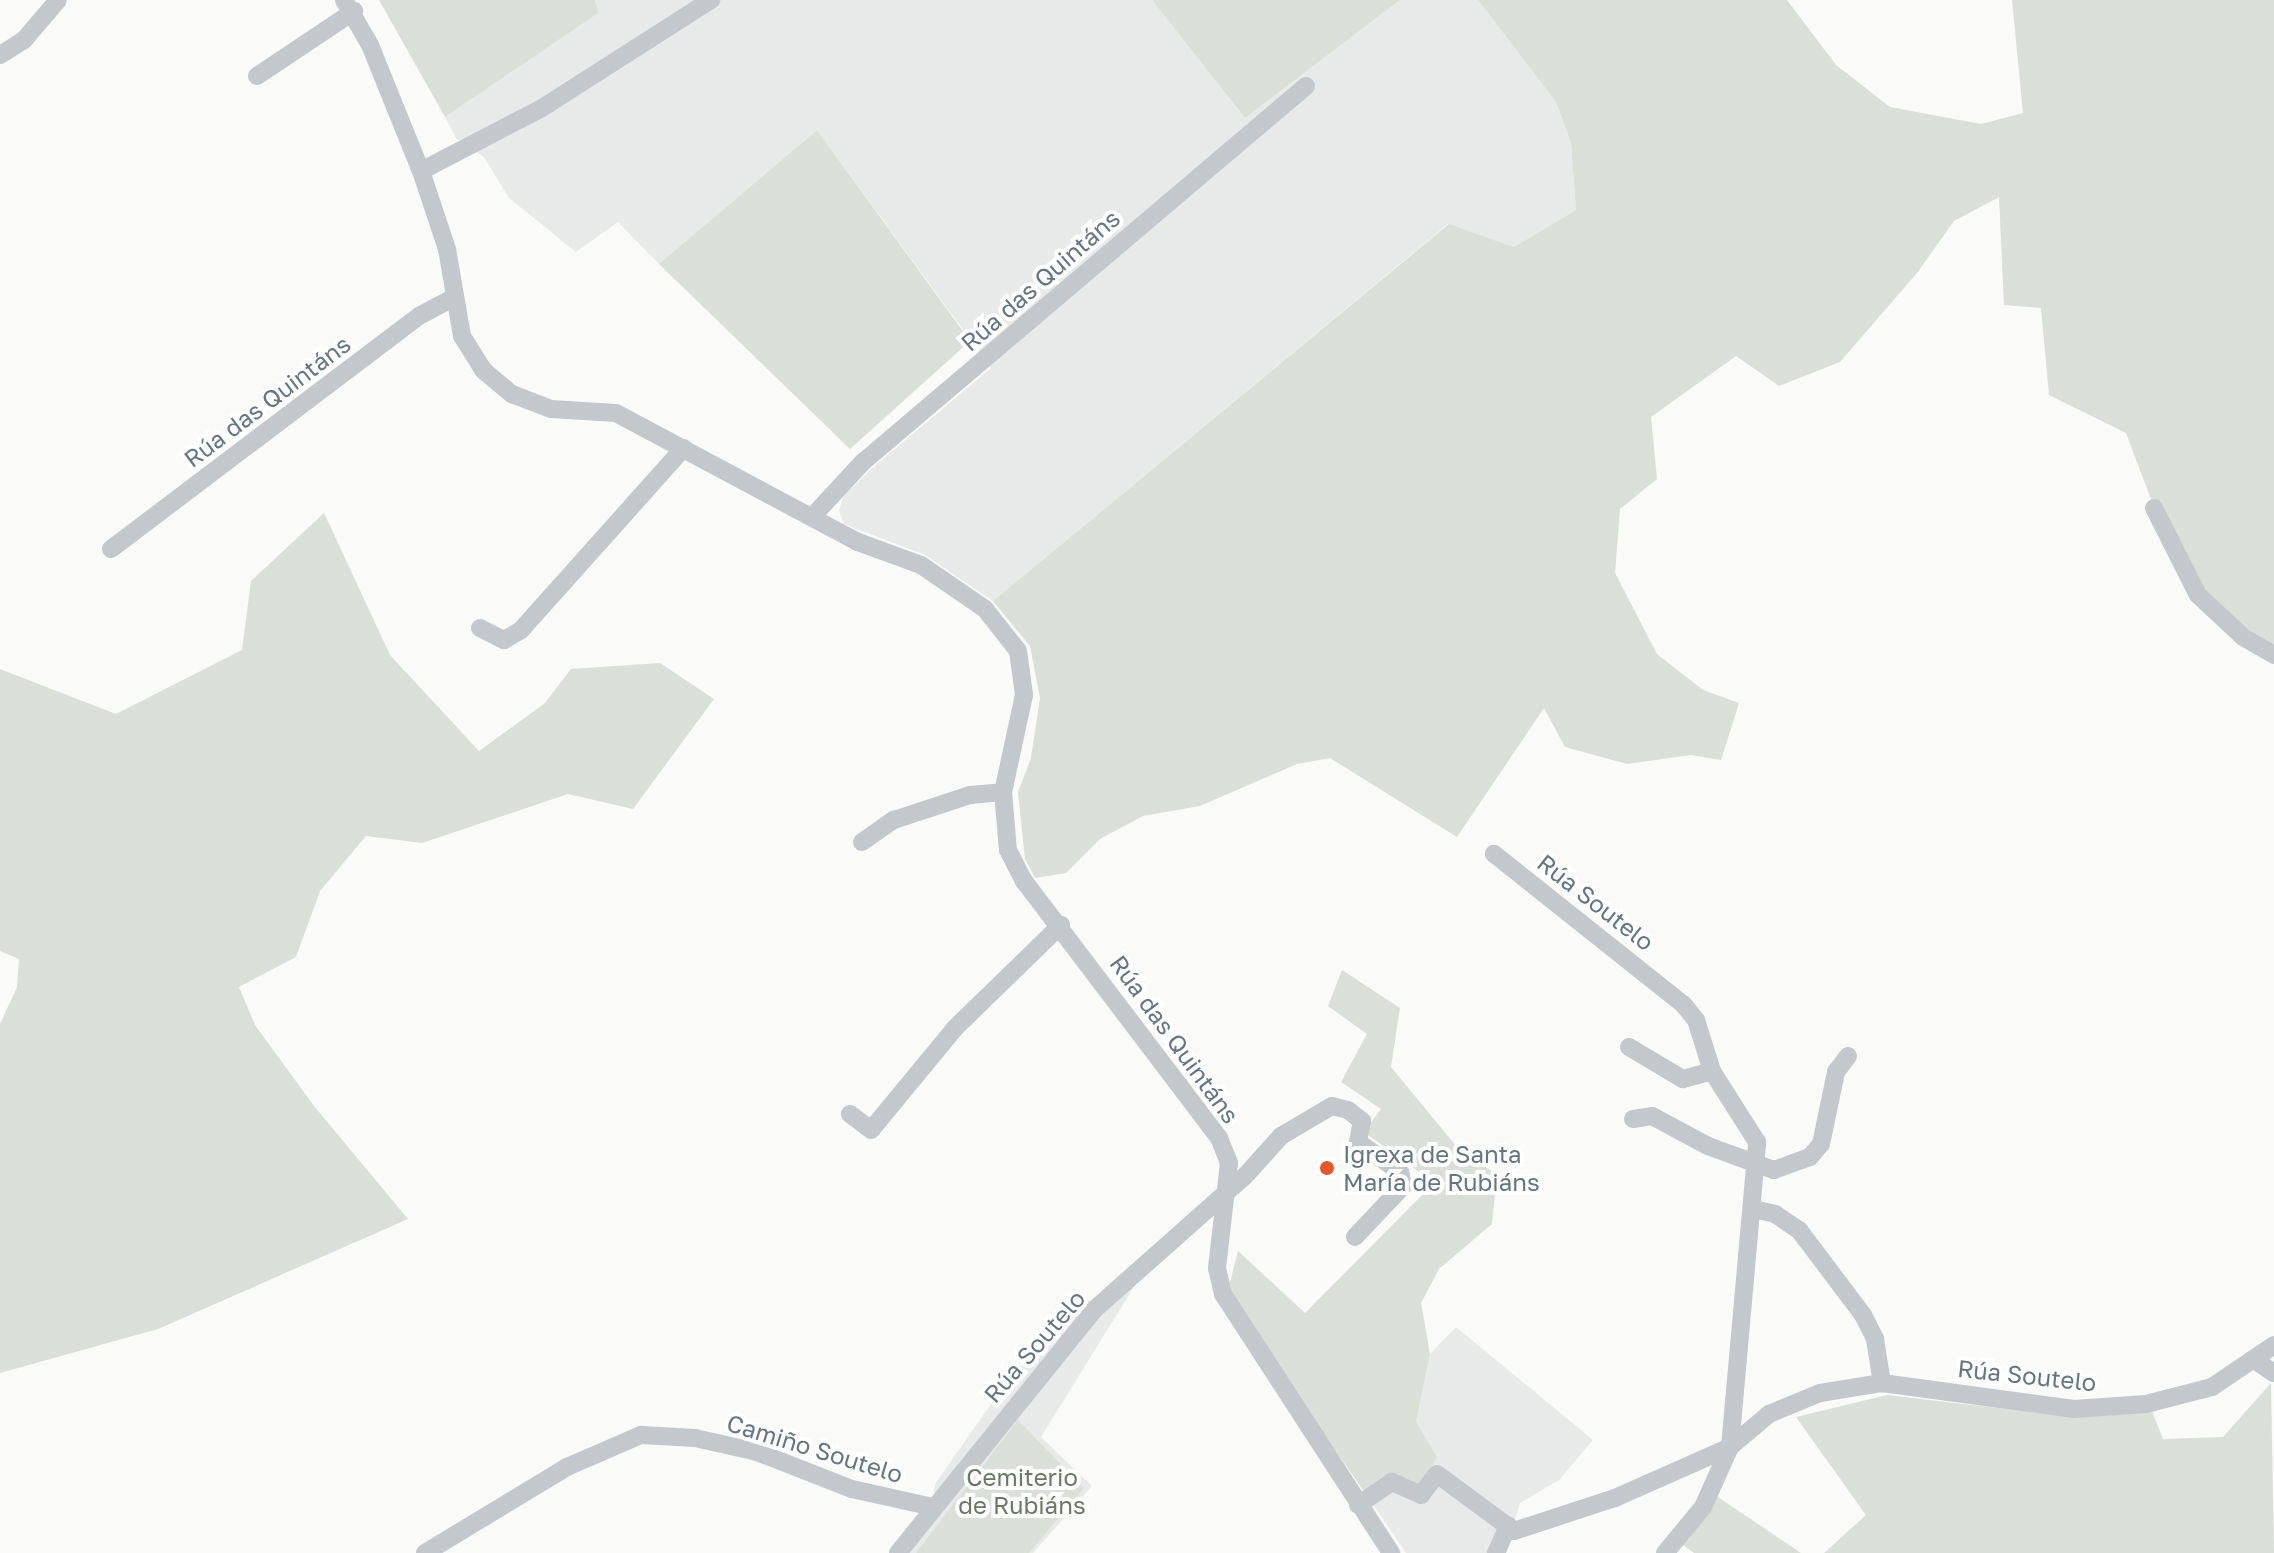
<!DOCTYPE html>
<meta charset="utf-8">
<style>
body{margin:0}
#map{position:relative;width:2274px;height:1553px;overflow:hidden;background:#fafaf8;font-family:"Golos Text",sans-serif}
div>[style]{position:absolute}
[style*='--x']{left:calc(var(--x)*1px);top:calc(var(--y)*1px);width:calc(var(--w)*1px);rotate:calc(var(--a)*1deg)}
.built>*{inset:0;background:#e8e9e9}
.green>*{inset:0;background:#dadfd7}
.minor>*{height:18px;margin:-9px;padding:0 9px;transform-origin:9px;border-radius:9px;background:#c3c8cc}
.dots>*{width:22px;height:22px;translate:-50% -50%;box-sizing:border-box;border:4px solid #fff;border-radius:50%}
span{translate:-50% -50%;white-space:nowrap;text-align:center;line-height:1.15;-webkit-text-stroke:8px #fff;paint-order:stroke}
.street-label{font-size:24px;color:#657683}
.poi-label{font-size:24px;color:#657683}
.left{translate:0 -50%;text-align:left}
.park-label{font-size:24px;color:#687a64}
</style>
<div id="map">
<div class="built">
<div style="clip-path:polygon(595px 0,1152px 0,1245px 118px,1400px 0,1478px 0,1556px 102px,1571px 143px,1576px 210px,1514px 247px,1448px 224px,993px 601px,925px 555px,844px 524px,839px 511px,843px 497px,870px 470px,991px 368px,817px 130px,659px 264px,618px 222px,576px 252px,509px 198px,484px 157px,456px 138px,445px 117px,597px 13px)"></div>
<div style="clip-path:polygon(1153px 1256px,1041px 1437px,1092px 1486px,1033px 1553px,898px 1553px,933px 1507px,935px 1484px,1033px 1344px,1084px 1296px,1095px 1308px)"></div>
<div style="clip-path:polygon(1456px 1327px,1593px 1440px,1559px 1480px,1520px 1503px,1505px 1553px,1406px 1553px,1365px 1493px,1416px 1422px,1430px 1354px)"></div>
</div>
<div class="green">
<div style="clip-path:polygon(379px 0,595px 0,598px 13px,445px 117px)"></div>
<div style="clip-path:polygon(1152px 0,1400px 0,1245px 118px)"></div>
<div style="clip-path:polygon(1478px 0,1787px 0,1836px 65px,1890px 107px,1981px 124px,2023px 113px,2012px 0,2274px 0,2274px 655px,2236px 630px,2168px 544px,2126px 433px,2049px 395px,2041px 308px,2004px 305px,1999px 197px,1954px 221px,1917px 273px,1840px 362px,1779px 386px,1736px 356px,1651px 417px,1657px 479px,1620px 509px,1615px 573px,1657px 654px,1703px 690px,1739px 703px,1721px 760px,1691px 755px,1627px 764px,1565px 747px,1544px 708px,1457px 837px,1330px 758px,1297px 764px,1200px 806px,1143px 816px,1100px 839px,1066px 873px,1035px 878px,1025px 859px,1018px 792px,1031px 758px,1040px 698px,1030px 646px,993px 601px,1449px 224px,1514px 247px,1576px 210px,1571px 143px,1556px 102px)"></div>
<div style="clip-path:polygon(817px 130px,970px 341px,850px 449px,659px 264px)"></div>
<div style="clip-path:polygon(324px 513px,390px 655px,479px 751px,545px 703px,571px 669px,660px 663px,714px 699px,633px 809px,568px 794px,422px 843px,366px 836px,320px 891px,296px 957px,239px 987px,255px 1025px,314px 1106px,408px 1219px,158px 1329px,0 1373px,0 1024px,17px 987px,19px 959px,0 951px,0 669px,116px 714px,242px 650px,251px 581px)"></div>
<div style="clip-path:polygon(1342px 970px,1400px 1008px,1391px 1067px,1457px 1147px,1497px 1175px,1492px 1224px,1439px 1269px,1421px 1303px,1430px 1354px,1416px 1422px,1437px 1457px,1420px 1487px,1365px 1493px,1227px 1294px,1238px 1251px,1305px 1313px,1434px 1183px,1364px 1132px,1381px 1109px,1341px 1082px,1367px 1034px,1328px 1006px)"></div>
<div style="clip-path:polygon(2271px 1383px,2274px 1553px,1824px 1553px,1866px 1515px,1796px 1417px,1887px 1395px,2066px 1416px,2152px 1411px,2163px 1439px,2223px 1437px)"></div>
<div style="clip-path:polygon(1018px 1420px,1084px 1488px,1029px 1553px,916px 1553px)"></div>
<div style="clip-path:polygon(1715px 1495px,1801px 1553px,1694px 1553px,1683px 1545px)"></div>
</div>
<div class="minor">
<div style="--x:344;--y:0;--w:52;--a:60"></div>
<div style="--x:370;--y:45;--w:136;--a:68"></div>
<div style="--x:421;--y:171;--w:82;--a:71.6"></div>
<div style="--x:447;--y:249;--w:88;--a:80.2"></div>
<div style="--x:462;--y:336;--w:40;--a:58"></div>
<div style="--x:483;--y:370;--w:38;--a:40"></div>
<div style="--x:512;--y:394;--w:42;--a:21"></div>
<div style="--x:551;--y:409;--w:65;--a:3.5"></div>
<div style="--x:616;--y:413;--w:274;--a:28.1"></div>
<div style="--x:858;--y:542;--w:67;--a:20.1"></div>
<div style="--x:921;--y:565;--w:78;--a:34.5"></div>
<div style="--x:985;--y:609;--w:53;--a:51.8"></div>
<div style="--x:1018;--y:651;--w:44;--a:82.2"></div>
<div style="--x:1024;--y:695;--w:99;--a:102.2"></div>
<div style="--x:1003;--y:792;--w:58;--a:85.1"></div>
<div style="--x:1008;--y:850;--w:35;--a:63"></div>
<div style="--x:1024;--y:881;--w:323;--a:52.8"></div>
<div style="--x:1219;--y:1138;--w:27;--a:68"></div>
<div style="--x:1229;--y:1163;--w:106;--a:96.5"></div>
<div style="--x:1217;--y:1268;--w:27;--a:77"></div>
<div style="--x:1223;--y:1294;--w:309;--a:57"></div>
<div style="--x:0;--y:55;--w:28;--a:-32"></div>
<div style="--x:24;--y:40;--w:52;--a:-49.6"></div>
<div style="--x:257;--y:76;--w:117;--a:-33.8"></div>
<div style="--x:421;--y:171;--w:136;--a:-27.5"></div>
<div style="--x:542;--y:108;--w:201;--a:-32.6"></div>
<div style="--x:2154;--y:508;--w:97;--a:63.2"></div>
<div style="--x:2198;--y:595;--w:62;--a:43"></div>
<div style="--x:2243;--y:637;--w:36;--a:30"></div>
<div style="--x:812;--y:517;--w:75;--a:-47.2"></div>
<div style="--x:863;--y:462;--w:581;--a:-40.32"></div>
<div style="--x:111;--y:549;--w:386;--a:-37.1"></div>
<div style="--x:419;--y:316;--w:40;--a:-28"></div>
<div style="--x:480;--y:628;--w:27;--a:27"></div>
<div style="--x:504;--y:640;--w:20;--a:-30"></div>
<div style="--x:521;--y:630;--w:244;--a:-48.2"></div>
<div style="--x:862;--y:842;--w:39;--a:-35"></div>
<div style="--x:894;--y:820;--w:80;--a:-18.2"></div>
<div style="--x:970;--y:795;--w:33;--a:-5"></div>
<div style="--x:1629;--y:1047;--w:63;--a:30.7"></div>
<div style="--x:1683;--y:1079;--w:30;--a:-15"></div>
<div style="--x:850;--y:1114;--w:26;--a:37"></div>
<div style="--x:871;--y:1130;--w:132;--a:-50.5"></div>
<div style="--x:955;--y:1028;--w:148;--a:-44.2"></div>
<div style="--x:1633;--y:1119;--w:19;--a:-9"></div>
<div style="--x:1652;--y:1116;--w:64;--a:28.2"></div>
<div style="--x:1708;--y:1146;--w:70;--a:20"></div>
<div style="--x:1774;--y:1170;--w:38;--a:-20"></div>
<div style="--x:1810;--y:1157;--w:17;--a:-50"></div>
<div style="--x:1821;--y:1144;--w:74;--a:-78.2"></div>
<div style="--x:1836;--y:1072;--w:20;--a:-53"></div>
<div style="--x:1754;--y:1209;--w:22;--a:13"></div>
<div style="--x:1775;--y:1214;--w:29;--a:34"></div>
<div style="--x:1799;--y:1230;--w:106;--a:53"></div>
<div style="--x:1863;--y:1315;--w:27;--a:63"></div>
<div style="--x:1875;--y:1339;--w:45;--a:81"></div>
<div style="--x:2253;--y:1359;--w:25;--a:34"></div>
<div style="--x:1358;--y:1505;--w:41;--a:-34.1"></div>
<div style="--x:1392;--y:1482;--w:32;--a:24"></div>
<div style="--x:1421;--y:1495;--w:26;--a:-53"></div>
<div style="--x:1437;--y:1474;--w:96;--a:36.5"></div>
<div style="--x:1514;--y:1531;--w:106;--a:-18.1"></div>
<div style="--x:1615;--y:1498;--w:126;--a:-23.9"></div>
<div style="--x:1730;--y:1447;--w:306;--a:-84.9"></div>
<div style="--x:1757;--y:1142;--w:84;--a:-122.4"></div>
<div style="--x:1712;--y:1071;--w:53;--a:-107.4"></div>
<div style="--x:1696;--y:1020;--w:19;--a:-129"></div>
<div style="--x:1684;--y:1005;--w:243;--a:-141.5"></div>
<div style="--x:425;--y:1553;--w:166;--a:-31.2"></div>
<div style="--x:567;--y:1467;--w:81;--a:-23.4"></div>
<div style="--x:641;--y:1435;--w:54;--a:3.2"></div>
<div style="--x:695;--y:1438;--w:64;--a:12.7"></div>
<div style="--x:757;--y:1452;--w:102;--a:21.3"></div>
<div style="--x:852;--y:1489;--w:83;--a:12.5"></div>
<div style="--x:898;--y:1553;--w:314;--a:-51.1"></div>
<div style="--x:1095;--y:1309;--w:200;--a:-41.6"></div>
<div style="--x:1245;--y:1176;--w:54;--a:-48"></div>
<div style="--x:1281;--y:1136;--w:59;--a:-30.5"></div>
<div style="--x:1332;--y:1106;--w:16;--a:14"></div>
<div style="--x:1348;--y:1110;--w:18;--a:38"></div>
<div style="--x:1362;--y:1121;--w:21;--a:101"></div>
<div style="--x:1358;--y:1142;--w:52;--a:35.5"></div>
<div style="--x:1400;--y:1172;--w:14;--a:78"></div>
<div style="--x:1403;--y:1186;--w:70;--a:133.3"></div>
<div style="--x:1496;--y:1553;--w:30;--a:-66"></div>
<div style="--x:1665;--y:1553;--w:60;--a:-50.4"></div>
<div style="--x:1703;--y:1507;--w:66;--a:-65.8"></div>
<div style="--x:1730;--y:1447;--w:51;--a:-40.2"></div>
<div style="--x:1769;--y:1414;--w:55;--a:-22.4"></div>
<div style="--x:1820;--y:1393;--w:63;--a:-9.2"></div>
<div style="--x:1882;--y:1383;--w:194;--a:7.7"></div>
<div style="--x:2074;--y:1409;--w:72;--a:-4"></div>
<div style="--x:2146;--y:1404;--w:68;--a:-14.4"></div>
<div style="--x:2212;--y:1387;--w:75;--a:-34.1"></div>
</div>
<div class="dots">
<div style="left:1327px;top:1168px;background:#e4572e"></div>
</div>
<div class="street-label">
<span style="left:1040px;top:280px;rotate:-41deg">Rúa das Quintáns</span>
<span style="left:267px;top:401px;rotate:-37deg">Rúa das Quintáns</span>
<span style="left:1596px;top:902px;rotate:38deg">Rúa Soutelo</span>
<span style="left:1175px;top:1039px;rotate:54deg">Rúa das Quintáns</span>
<span style="left:1034px;top:1346px;rotate:-49deg">Rúa Soutelo</span>
<span style="left:2027px;top:1375px;rotate:6deg">Rúa Soutelo</span>
<span style="left:815px;top:1448px;rotate:17deg">Camiño Soutelo</span>
</div>
<div class="poi-label">
<span class="left" style="left:1343px;top:1168px">Igrexa de Santa<br>María de Rubiáns</span>
</div>
<div class="park-label">
<span style="left:1022px;top:1491px">Cemiterio<br>de Rubiáns</span>
</div>
</div>
